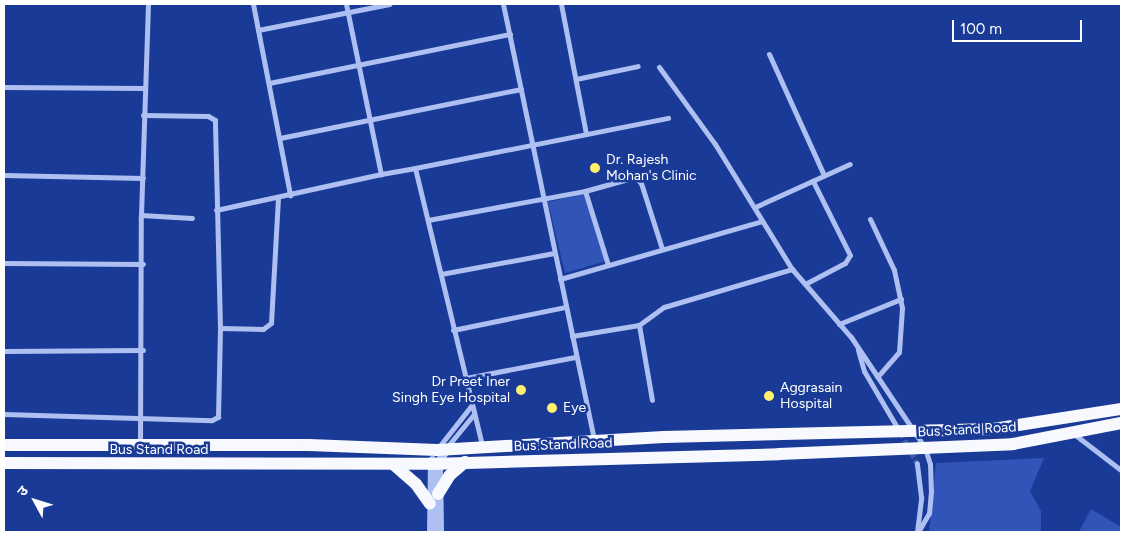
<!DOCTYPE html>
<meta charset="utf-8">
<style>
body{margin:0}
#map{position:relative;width:1125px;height:536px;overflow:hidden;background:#1a3a97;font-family:Figtree,"Noto Sans Devanagari",sans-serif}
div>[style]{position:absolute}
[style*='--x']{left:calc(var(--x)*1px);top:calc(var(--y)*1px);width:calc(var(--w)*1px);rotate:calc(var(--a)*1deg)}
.green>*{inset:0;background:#3054b7}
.minor-tunnel>*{height:5px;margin-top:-2.5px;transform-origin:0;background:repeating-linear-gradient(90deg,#3c58a7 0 5px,transparent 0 7.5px)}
.minor>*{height:5px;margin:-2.5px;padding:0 2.5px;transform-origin:2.5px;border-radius:2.5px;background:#aec0f1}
.tertiary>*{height:9px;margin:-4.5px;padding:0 4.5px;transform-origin:4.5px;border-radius:4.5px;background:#aec0f1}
.primary>*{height:12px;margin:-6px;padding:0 6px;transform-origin:6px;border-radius:6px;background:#f7f9ff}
.dots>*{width:14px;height:14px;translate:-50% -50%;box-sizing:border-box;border:2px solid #1a3a97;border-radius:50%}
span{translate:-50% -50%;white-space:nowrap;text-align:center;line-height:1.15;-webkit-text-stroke:5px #1a3a97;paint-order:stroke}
.poi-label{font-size:14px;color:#fff}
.left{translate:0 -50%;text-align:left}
.right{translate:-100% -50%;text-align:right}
.street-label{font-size:14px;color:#fff}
.frame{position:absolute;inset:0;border:5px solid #fff;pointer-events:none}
.north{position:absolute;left:10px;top:476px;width:50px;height:50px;-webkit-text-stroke:4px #1a3a97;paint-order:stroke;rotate:309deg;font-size:14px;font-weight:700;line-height:20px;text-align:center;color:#fff}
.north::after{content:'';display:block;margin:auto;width:18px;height:22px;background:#fff;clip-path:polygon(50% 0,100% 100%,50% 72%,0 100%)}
.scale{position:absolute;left:952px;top:20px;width:130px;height:22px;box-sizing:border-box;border:2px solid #fff;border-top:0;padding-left:6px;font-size:15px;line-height:18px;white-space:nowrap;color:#fff;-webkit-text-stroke:4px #1a3a97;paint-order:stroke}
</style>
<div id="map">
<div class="green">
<div style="clip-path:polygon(584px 194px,606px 261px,565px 273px,548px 202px)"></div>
<div style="clip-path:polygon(1044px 458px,1030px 491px,1041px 511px,1041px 532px,929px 532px,936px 463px)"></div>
<div style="clip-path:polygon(1091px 509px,1121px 527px,1121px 532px,1079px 532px)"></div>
</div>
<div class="minor-tunnel">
<div style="--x:901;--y:433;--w:34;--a:62"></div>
</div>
<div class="minor">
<div style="--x:253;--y:4;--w:195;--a:79"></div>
<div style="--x:346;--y:4;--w:174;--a:78.4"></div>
<div style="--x:381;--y:174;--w:35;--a:-10"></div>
<div style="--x:415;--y:168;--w:286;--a:76.4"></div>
<div style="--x:503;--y:4;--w:446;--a:78.2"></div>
<div style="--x:561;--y:4;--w:132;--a:79.1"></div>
<div style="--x:258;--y:30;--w:134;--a:-11.2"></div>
<div style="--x:769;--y:54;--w:133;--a:65.6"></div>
<div style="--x:659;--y:67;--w:95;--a:54"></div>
<div style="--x:715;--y:144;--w:147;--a:58.4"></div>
<div style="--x:792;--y:269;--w:90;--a:49.1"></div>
<div style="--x:851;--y:337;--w:133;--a:56.3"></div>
<div style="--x:925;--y:448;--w:17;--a:73"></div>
<div style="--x:930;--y:464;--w:27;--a:88"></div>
<div style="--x:931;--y:491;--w:22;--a:95"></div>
<div style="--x:929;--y:513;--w:22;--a:120"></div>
<div style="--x:576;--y:79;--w:63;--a:-11.8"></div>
<div style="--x:269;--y:83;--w:246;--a:-11.5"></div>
<div style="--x:4;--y:87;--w:141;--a:0.4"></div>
<div style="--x:280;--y:138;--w:246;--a:-11.5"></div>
<div style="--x:415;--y:168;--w:258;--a:-11.2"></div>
<div style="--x:4;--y:175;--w:139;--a:1.2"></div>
<div style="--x:585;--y:191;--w:77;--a:72.7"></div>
<div style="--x:755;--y:207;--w:104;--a:-24.4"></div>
<div style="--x:216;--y:210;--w:169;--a:-12.3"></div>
<div style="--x:141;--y:215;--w:51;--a:3.4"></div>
<div style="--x:870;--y:219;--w:56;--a:64.8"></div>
<div style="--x:894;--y:270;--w:39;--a:78"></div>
<div style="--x:902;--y:308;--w:44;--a:93.9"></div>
<div style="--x:899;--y:352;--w:33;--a:131"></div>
<div style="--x:428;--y:220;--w:160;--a:-10.5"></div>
<div style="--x:585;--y:191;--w:52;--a:-15.6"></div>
<div style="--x:635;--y:177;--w:8;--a:45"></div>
<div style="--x:641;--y:183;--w:69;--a:72.3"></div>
<div style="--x:4;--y:263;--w:139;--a:0.4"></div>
<div style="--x:441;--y:274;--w:115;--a:-10.5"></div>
<div style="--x:560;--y:279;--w:210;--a:-16"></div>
<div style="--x:805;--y:284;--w:45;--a:-27.7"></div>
<div style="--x:845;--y:263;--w:9;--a:-58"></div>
<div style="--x:850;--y:255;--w:83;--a:-116.6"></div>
<div style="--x:839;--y:324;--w:67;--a:-22"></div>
<div style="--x:639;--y:325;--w:76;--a:80.2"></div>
<div style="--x:220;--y:328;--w:43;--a:1.3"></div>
<div style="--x:263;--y:329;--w:10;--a:-37"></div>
<div style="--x:271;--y:323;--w:124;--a:-86.8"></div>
<div style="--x:453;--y:330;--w:114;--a:-11.6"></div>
<div style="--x:572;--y:336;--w:68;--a:-9.3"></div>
<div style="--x:639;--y:325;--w:31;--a:-36"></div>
<div style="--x:664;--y:307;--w:134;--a:-16.5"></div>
<div style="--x:858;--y:350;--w:22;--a:74"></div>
<div style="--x:864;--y:371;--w:67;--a:59.6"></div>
<div style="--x:4;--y:351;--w:139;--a:-0.4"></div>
<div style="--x:466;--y:378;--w:111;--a:-10.9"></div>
<div style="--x:4;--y:414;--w:208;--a:1.7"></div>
<div style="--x:212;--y:420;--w:7;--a:-27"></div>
<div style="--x:218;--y:417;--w:89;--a:-88.7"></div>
<div style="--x:220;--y:328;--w:208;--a:-91.4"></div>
<div style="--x:215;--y:120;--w:8;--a:-150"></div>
<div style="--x:208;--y:116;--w:65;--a:-179.1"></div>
<div style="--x:1074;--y:434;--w:59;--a:37.5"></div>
<div style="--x:140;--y:445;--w:230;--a:-89.8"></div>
<div style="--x:141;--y:215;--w:211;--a:-88.1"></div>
<div style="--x:447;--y:447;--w:43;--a:-50.7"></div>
<div style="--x:438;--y:448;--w:53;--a:-51.8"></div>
<div style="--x:917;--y:532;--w:35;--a:-83"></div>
<div style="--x:921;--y:497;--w:34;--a:-97"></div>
</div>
<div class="tertiary">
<div style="--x:431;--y:532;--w:72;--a:-89.2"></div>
<div style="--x:439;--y:532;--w:69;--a:-90.8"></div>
<div style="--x:438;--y:463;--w:15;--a:-62"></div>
</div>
<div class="primary">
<div style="--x:4;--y:445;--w:305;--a:0"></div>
<div style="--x:309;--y:445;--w:128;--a:2.2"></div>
<div style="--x:437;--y:450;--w:227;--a:-3.3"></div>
<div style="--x:664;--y:437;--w:329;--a:-1.4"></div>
<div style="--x:993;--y:429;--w:130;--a:-8.9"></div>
<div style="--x:4;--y:463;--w:427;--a:0.1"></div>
<div style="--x:431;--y:464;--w:348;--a:-1.6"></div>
<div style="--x:779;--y:454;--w:234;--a:-2.4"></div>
<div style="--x:1013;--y:444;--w:110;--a:-11"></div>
<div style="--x:393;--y:464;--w:30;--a:41"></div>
<div style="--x:416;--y:484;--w:24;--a:55"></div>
<div style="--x:438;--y:494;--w:22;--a:-58"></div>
<div style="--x:450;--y:475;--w:20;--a:-41"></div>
</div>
<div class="dots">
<div style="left:595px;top:168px;background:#fff06d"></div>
<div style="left:521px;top:390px;background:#fff06d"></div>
<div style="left:769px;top:396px;background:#fff06d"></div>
<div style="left:552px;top:408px;background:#fff06d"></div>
</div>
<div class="poi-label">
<span class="left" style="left:606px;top:168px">Dr. Rajesh<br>Mohan's Clinic</span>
<span class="right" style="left:510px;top:390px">Dr Preet Iner<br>Singh Eye Hospital</span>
<span class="left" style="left:780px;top:396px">Aggrasain<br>Hospital</span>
<span class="left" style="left:563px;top:408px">Eye</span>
</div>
<div class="street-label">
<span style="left:967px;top:430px;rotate:-3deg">Bus Stand Road</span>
<span style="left:563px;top:445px;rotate:-2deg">Bus Stand Road</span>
<span style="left:159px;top:450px">Bus Stand Road</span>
</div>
<div class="frame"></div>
<div class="north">उ</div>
<div class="scale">100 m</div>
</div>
